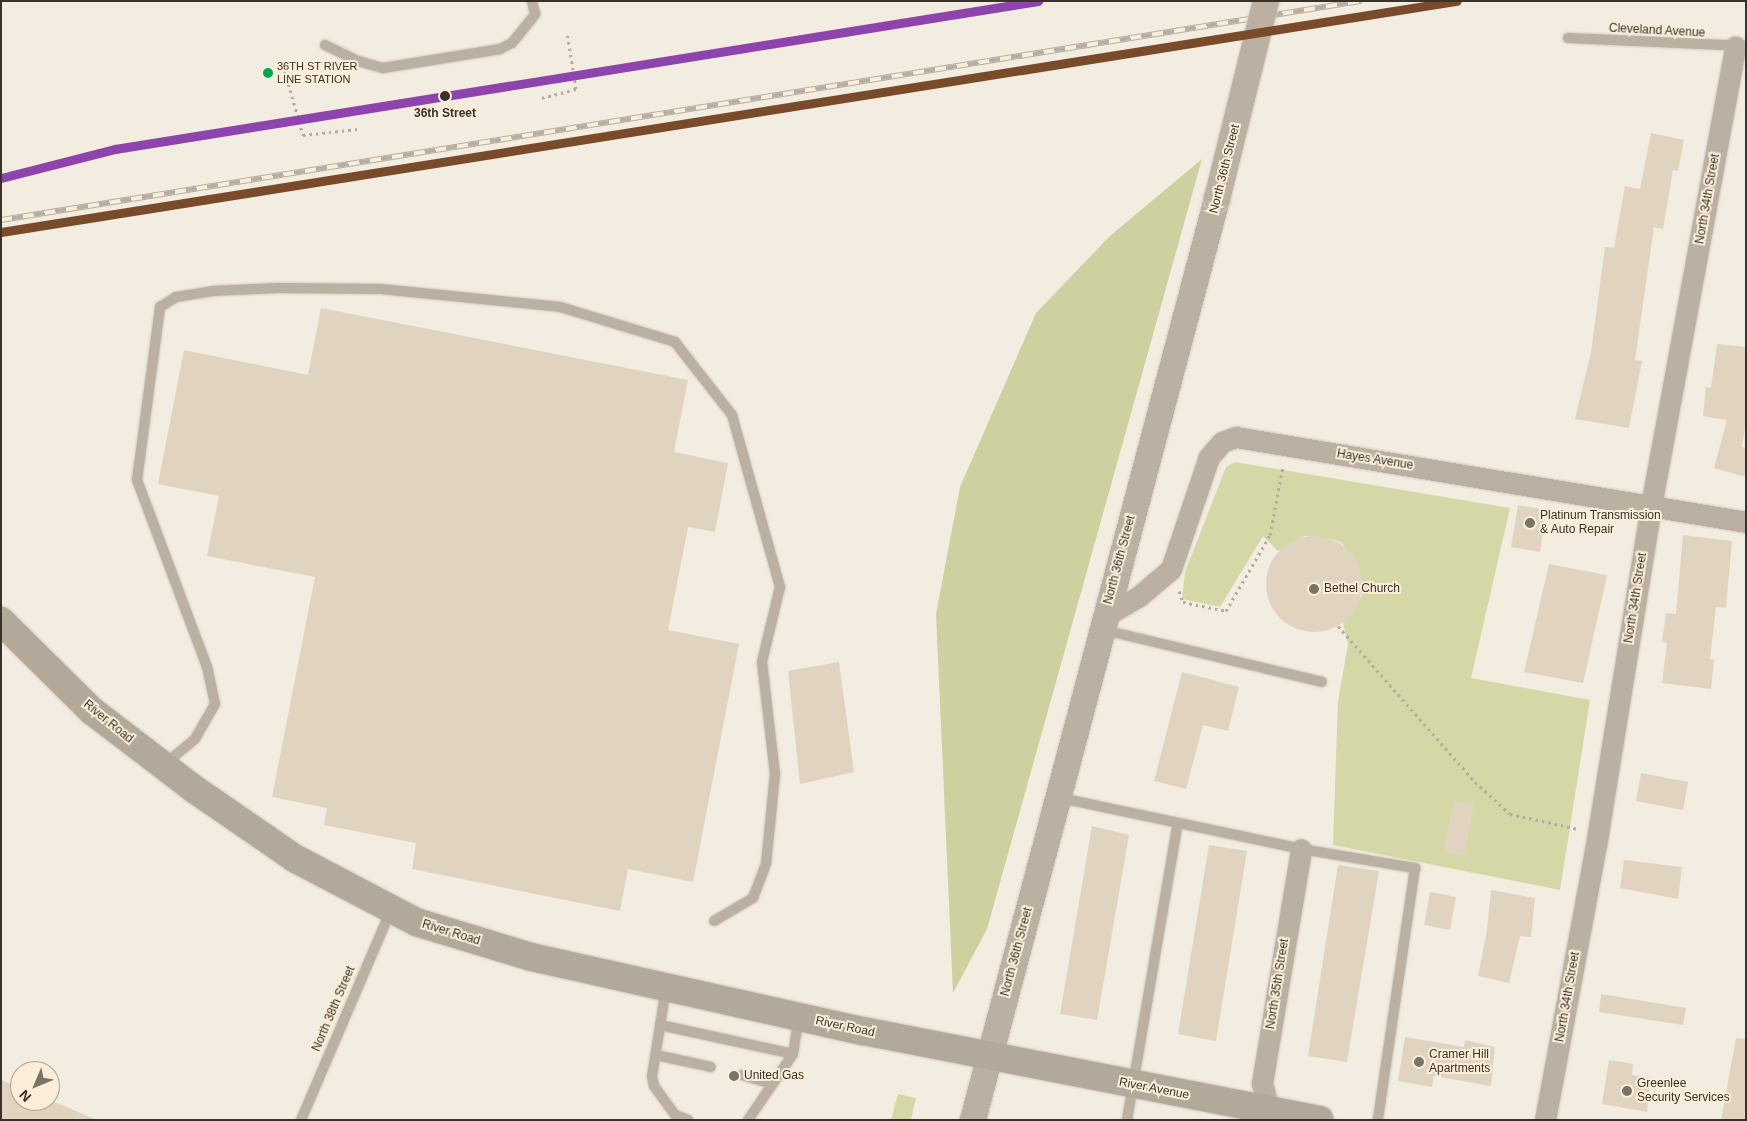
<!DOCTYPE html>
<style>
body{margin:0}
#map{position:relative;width:1747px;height:1121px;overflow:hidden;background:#f3ece0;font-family:Helvetica,sans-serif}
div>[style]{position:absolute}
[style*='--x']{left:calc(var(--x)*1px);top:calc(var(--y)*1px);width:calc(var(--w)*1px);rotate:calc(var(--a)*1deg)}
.green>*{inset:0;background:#d5d7a6}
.forest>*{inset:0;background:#cfd0a0}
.building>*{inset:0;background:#e0d4c1}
.round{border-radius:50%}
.path>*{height:3px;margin-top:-1.5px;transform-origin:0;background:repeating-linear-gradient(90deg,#b5ab9f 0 2.5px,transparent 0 6.5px)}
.roads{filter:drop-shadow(0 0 1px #d0cac1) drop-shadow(0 0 1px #d0cac1)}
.service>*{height:10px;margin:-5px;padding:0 5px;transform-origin:5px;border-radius:5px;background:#bbb0a1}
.minor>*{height:21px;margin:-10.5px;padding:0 10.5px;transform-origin:10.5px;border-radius:10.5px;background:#bbb0a1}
.tertiary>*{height:26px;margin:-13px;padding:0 13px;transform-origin:13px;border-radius:13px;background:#bbb0a1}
.primary>*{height:28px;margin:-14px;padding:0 14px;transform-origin:14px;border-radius:14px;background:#b3a99a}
.rail>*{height:5.5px;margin-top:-2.75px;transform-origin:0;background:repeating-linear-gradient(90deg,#fbedd8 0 11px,#b7aea3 0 22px);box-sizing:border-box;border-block:1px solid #b7aea3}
.bridges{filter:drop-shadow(0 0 1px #d0cac1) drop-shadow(0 0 1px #d0cac1)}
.tertiary-bridge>*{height:26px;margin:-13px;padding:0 13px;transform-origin:13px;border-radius:13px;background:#bbb0a1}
.rail-1>*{height:9px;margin:-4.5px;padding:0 4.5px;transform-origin:4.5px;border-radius:4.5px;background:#7a4b2a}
.rail-2>*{height:9px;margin:-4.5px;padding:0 4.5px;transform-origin:4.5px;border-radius:4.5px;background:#8e44ad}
.dots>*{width:14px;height:14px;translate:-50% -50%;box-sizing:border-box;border:2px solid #fbedd8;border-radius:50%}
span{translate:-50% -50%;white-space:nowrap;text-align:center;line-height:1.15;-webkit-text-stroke:4px #fbedd8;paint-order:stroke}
.bus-label{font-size:11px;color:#38322a}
.left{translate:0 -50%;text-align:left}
.street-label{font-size:12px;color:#38322a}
.stop-label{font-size:12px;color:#38322a;font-weight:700}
.poi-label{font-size:12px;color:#38322a}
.frame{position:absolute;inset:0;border:2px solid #38322a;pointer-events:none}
.north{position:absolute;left:10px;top:1061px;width:50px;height:50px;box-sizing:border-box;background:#fbedd8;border:1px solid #ada292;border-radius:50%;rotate:225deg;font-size:14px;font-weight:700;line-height:20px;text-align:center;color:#38322a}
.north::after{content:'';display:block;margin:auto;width:18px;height:22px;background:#79736a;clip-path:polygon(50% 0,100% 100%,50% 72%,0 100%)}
</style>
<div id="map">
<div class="green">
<div style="clip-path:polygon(1235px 462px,1510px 508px,1471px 678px,1590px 700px,1560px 890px,1333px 845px,1338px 701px,1348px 644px,1343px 623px,1362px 596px,1359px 569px,1342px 543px,1332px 539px,1304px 536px,1278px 551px,1263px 536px,1220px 607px,1182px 599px,1185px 572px,1226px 467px)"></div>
<div style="clip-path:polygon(898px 1094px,916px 1098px,911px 1120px,891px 1120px)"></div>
</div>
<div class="forest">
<div style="clip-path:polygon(1202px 159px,987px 929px,953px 993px,936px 614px,960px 487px,1036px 313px,1110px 236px)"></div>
</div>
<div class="building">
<div style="clip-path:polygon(1651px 133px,1684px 140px,1678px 171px,1673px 170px,1663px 229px,1654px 227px,1635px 360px,1642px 361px,1629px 428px,1575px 419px,1591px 352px,1605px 247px,1614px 248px,1625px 186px,1640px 189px)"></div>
<div style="clip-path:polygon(321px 308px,688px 380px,674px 452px,728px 463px,715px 532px,688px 527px,668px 630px,739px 644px,693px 882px,628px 869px,620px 911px,412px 869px,416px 843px,324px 825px,327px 808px,272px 797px,315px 577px,207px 556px,219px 496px,158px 484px,184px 350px,308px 375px)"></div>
<div style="clip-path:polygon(1717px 344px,1746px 347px,1746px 422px,1742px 447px,1746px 448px,1746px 477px,1714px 468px,1727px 420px,1703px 416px,1706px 387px,1711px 388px)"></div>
<div style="clip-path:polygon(1518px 505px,1546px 510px,1540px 552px,1511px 547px)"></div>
<div style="clip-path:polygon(1683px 535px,1732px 541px,1726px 608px,1716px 607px,1710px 659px,1714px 660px,1711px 689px,1662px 683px,1667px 643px,1662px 642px,1666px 613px,1676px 614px)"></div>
<div class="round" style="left:1266px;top:536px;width:96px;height:96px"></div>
<div style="clip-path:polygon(1549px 564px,1607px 575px,1583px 683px,1524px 672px)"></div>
<div style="clip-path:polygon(839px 662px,854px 772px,800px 784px,788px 671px)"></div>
<div style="clip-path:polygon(1182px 672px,1239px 687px,1228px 731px,1203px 725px,1186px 789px,1154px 781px)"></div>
<div style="clip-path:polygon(1641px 773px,1688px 782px,1683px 810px,1636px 801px)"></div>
<div style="clip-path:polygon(1454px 800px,1474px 805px,1464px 856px,1443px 851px)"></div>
<div style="clip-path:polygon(1092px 826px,1129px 835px,1097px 1020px,1060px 1014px)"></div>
<div style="clip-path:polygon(1209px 845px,1247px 851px,1216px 1041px,1178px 1034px)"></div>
<div style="clip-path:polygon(1624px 860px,1682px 867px,1678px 899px,1620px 888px)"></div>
<div style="clip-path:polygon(1338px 865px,1379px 871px,1347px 1062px,1308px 1056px)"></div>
<div style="clip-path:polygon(1491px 890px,1535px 898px,1531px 937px,1520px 936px,1509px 983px,1478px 976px,1487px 930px)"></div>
<div style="clip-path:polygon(1430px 892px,1456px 897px,1450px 930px,1424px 925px)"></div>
<div style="clip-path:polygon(1601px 994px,1686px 1008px,1683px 1025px,1599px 1012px)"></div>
<div style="clip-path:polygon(1405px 1037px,1464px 1047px,1465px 1040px,1495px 1047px,1491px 1086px,1434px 1076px,1432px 1087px,1398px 1081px)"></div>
<div style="clip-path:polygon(1736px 1038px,1746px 1039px,1746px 1120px,1721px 1120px)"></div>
<div style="clip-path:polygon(1609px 1060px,1633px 1064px,1632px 1075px,1651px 1078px,1647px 1112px,1602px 1104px)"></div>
<div style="clip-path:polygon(1px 1080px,20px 1088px,20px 1101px,50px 1100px,97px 1120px,1px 1120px)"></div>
</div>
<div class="path">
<div style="--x:283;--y:65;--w:73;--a:74.1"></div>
<div style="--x:303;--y:135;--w:56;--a:-6.1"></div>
<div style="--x:542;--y:98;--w:35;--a:-15"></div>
<div style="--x:576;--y:89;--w:58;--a:-99"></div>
<div style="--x:1179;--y:591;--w:12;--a:70"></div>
<div style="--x:1183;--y:602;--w:44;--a:11.8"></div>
<div style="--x:1226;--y:611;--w:88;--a:-59.9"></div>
<div style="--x:1270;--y:535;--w:70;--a:-79.3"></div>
<div style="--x:1338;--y:626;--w:208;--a:48.7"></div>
<div style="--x:1475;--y:782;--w:47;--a:42.4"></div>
<div style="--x:1510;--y:814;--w:70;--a:12.4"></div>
</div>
<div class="roads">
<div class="service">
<div style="--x:1568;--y:38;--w:178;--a:2.6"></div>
<div style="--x:325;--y:45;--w:37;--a:26"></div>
<div style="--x:358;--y:61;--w:26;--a:16"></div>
<div style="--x:383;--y:68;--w:119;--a:-9.2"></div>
<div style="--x:500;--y:49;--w:13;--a:-27"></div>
<div style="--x:512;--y:43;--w:28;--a:-51"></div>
<div style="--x:530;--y:21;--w:9;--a:-54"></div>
<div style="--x:535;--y:14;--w:13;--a:-103"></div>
<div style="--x:1104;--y:630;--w:224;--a:13.4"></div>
<div style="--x:164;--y:765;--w:40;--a:-40"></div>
<div style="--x:195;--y:739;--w:40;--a:-60.3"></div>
<div style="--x:215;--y:704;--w:38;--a:-102"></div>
<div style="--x:207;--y:667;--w:200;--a:-110.5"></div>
<div style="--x:137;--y:480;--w:175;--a:-82.4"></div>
<div style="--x:160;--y:307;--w:19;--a:-32"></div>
<div style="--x:176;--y:297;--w:36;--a:-9"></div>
<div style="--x:212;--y:291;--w:66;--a:-2.6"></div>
<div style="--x:278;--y:288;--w:103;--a:0.6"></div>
<div style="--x:381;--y:289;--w:180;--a:5.7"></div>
<div style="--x:560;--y:307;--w:120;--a:16.9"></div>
<div style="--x:675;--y:342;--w:93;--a:52"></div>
<div style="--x:732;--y:415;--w:179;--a:74.4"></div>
<div style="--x:780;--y:587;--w:77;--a:103.5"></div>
<div style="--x:762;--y:662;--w:113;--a:83.4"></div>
<div style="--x:775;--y:774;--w:90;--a:95.7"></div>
<div style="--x:766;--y:864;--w:36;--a:111"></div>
<div style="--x:753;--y:898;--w:45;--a:149.5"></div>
<div style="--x:1060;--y:798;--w:246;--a:11.9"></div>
<div style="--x:1301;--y:849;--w:116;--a:9.5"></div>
<div style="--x:1415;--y:868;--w:255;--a:98.4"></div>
<div style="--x:666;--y:988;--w:89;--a:99"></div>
<div style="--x:652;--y:1076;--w:10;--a:79"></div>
<div style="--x:654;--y:1086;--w:36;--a:54"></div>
<div style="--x:675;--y:1115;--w:14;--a:21"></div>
<div style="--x:660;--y:1025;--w:136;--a:12.3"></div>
<div style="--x:656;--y:1055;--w:56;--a:12.3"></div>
<div style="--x:742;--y:1075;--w:32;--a:16"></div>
<div style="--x:301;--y:1120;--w:228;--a:-66.8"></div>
<div style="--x:748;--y:1120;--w:80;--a:-55.7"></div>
<div style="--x:793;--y:1054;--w:36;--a:-81"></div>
<div style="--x:1127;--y:1120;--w:301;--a:-80.3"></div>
</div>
<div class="minor">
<div style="--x:1105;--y:616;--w:38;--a:-30"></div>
<div style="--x:1138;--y:597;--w:43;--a:-40.3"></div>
<div style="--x:1171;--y:569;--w:118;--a:-71.3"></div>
<div style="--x:1209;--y:457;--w:20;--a:-49"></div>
<div style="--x:1222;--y:442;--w:15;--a:-20"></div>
<div style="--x:1236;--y:437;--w:517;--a:9.46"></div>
<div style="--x:1267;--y:1120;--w:9;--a:-77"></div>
<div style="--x:1269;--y:1111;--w:29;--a:-104"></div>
<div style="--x:1262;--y:1083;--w:237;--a:-80.5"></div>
<div style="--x:1545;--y:1120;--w:292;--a:-79.5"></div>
<div style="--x:1598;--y:833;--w:331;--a:-80.8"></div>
<div style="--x:1651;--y:506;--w:467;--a:-79.6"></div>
</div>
<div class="tertiary">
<div style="--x:973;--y:1120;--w:953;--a:-75.16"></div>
</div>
<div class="primary">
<div style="--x:1;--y:621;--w:128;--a:44.7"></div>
<div style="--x:92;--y:711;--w:128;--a:37.4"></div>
<div style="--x:194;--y:789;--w:124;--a:34.5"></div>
<div style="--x:296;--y:859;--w:136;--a:27.7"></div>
<div style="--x:416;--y:922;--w:120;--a:16.9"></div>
<div style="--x:531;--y:957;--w:340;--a:12.6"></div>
<div style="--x:863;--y:1031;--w:465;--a:11"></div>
</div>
</div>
<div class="rail">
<div style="--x:1;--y:220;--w:1378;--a:-9.15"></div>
<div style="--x:1;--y:232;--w:1474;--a:-9.02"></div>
</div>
<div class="bridges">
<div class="tertiary-bridge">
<div style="--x:1217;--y:199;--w:204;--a:-76.1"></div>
</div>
</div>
<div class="rail-1">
<div style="--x:1;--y:232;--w:1474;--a:-9.02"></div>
</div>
<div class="rail-2">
<div style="--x:1;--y:178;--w:118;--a:-14.3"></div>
<div style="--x:115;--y:149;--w:935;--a:-9.11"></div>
</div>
<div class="dots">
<div style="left:268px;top:73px;background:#00a651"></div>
<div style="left:445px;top:96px;background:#38322a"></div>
<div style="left:1530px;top:523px;background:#79736a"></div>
<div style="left:1314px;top:589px;background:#79736a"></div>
<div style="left:1419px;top:1062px;background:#79736a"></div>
<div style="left:734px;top:1076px;background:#79736a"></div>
<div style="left:1627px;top:1091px;background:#79736a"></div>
</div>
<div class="bus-label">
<span class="left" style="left:277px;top:73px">36TH ST RIVER<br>LINE STATION</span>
</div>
<div class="street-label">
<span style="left:1657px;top:31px;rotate:3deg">Cleveland Avenue</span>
<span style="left:1225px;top:169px;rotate:-76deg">North 36th Street</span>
<span style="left:1708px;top:199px;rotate:-80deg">North 34th Street</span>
<span style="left:1375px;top:460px;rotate:9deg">Hayes Avenue</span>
<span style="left:1120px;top:560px;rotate:-75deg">North 36th Street</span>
<span style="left:1636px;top:598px;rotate:-81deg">North 34th Street</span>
<span style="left:108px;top:722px;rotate:39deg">River Road</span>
<span style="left:451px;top:933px;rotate:17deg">River Road</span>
<span style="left:1017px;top:952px;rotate:-75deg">North 36th Street</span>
<span style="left:1278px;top:984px;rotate:-81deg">North 35th Street</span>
<span style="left:1568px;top:997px;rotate:-80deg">North 34th Street</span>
<span style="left:334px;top:1009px;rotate:-67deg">North 38th Street</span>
<span style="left:845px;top:1027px;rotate:12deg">River Road</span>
<span style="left:1154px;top:1089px;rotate:11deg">River Avenue</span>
</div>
<div class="stop-label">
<span style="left:445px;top:114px">36th Street</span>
</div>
<div class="poi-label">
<span class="left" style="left:1540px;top:523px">Platinum Transmission<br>&amp; Auto Repair</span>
<span class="left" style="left:1324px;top:589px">Bethel Church</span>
<span class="left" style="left:1429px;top:1062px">Cramer Hill<br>Apartments</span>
<span class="left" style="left:744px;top:1076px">United Gas</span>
<span class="left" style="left:1637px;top:1091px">Greenlee<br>Security Services</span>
</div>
<div class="frame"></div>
<div class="north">N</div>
</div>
